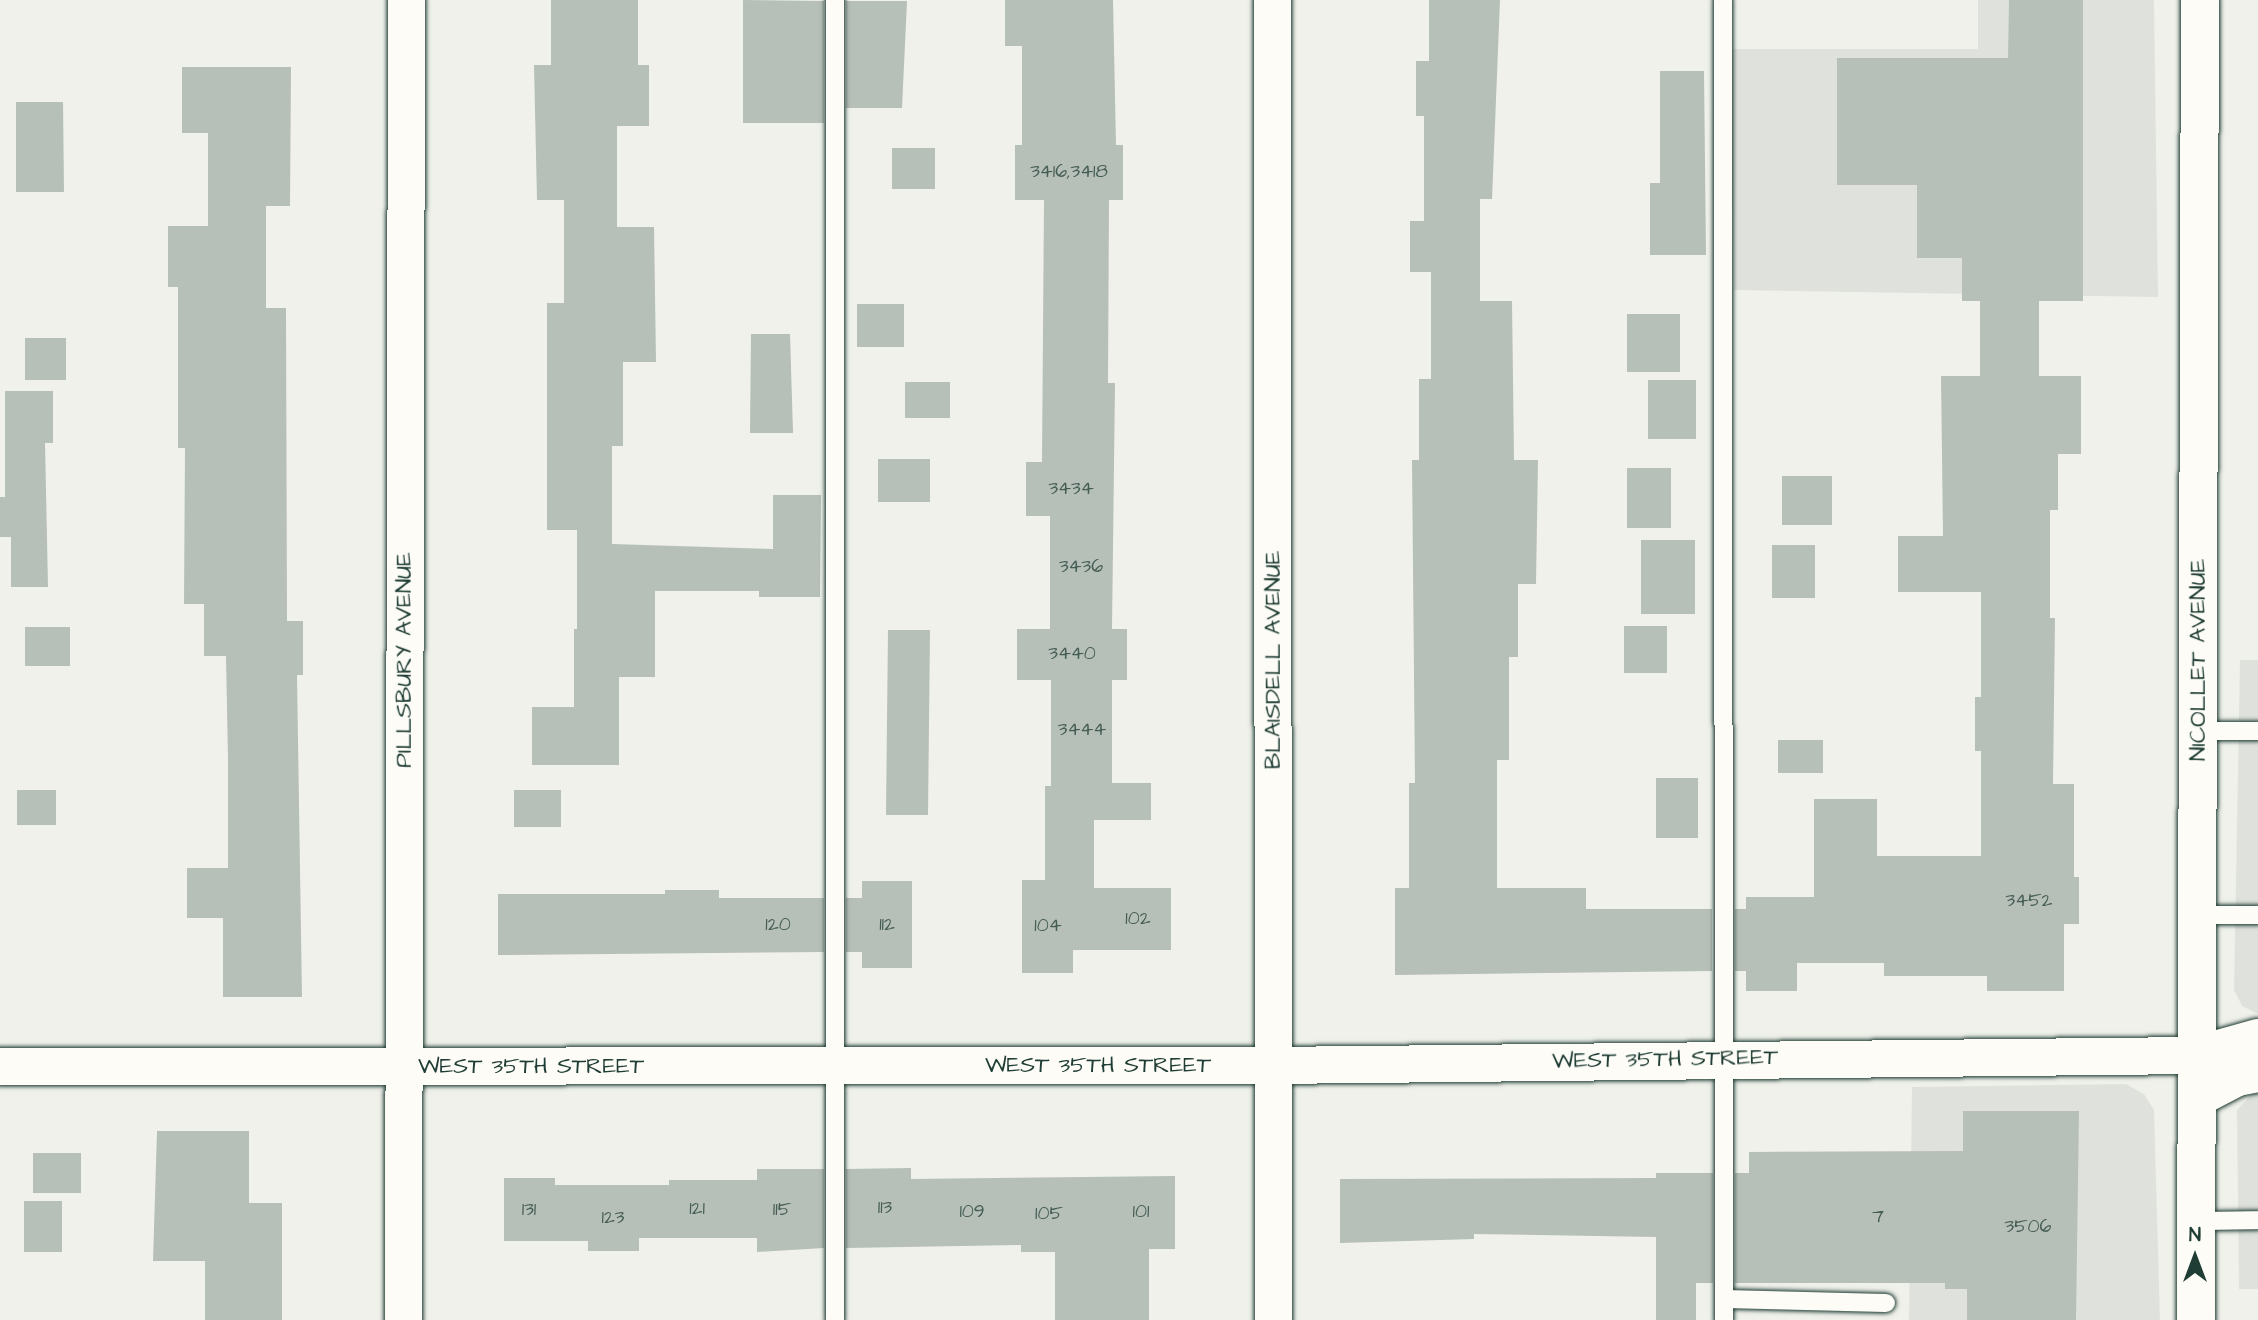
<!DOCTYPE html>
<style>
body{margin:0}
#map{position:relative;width:2258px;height:1320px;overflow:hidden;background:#f0f1eb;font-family:"Architects Daughter",sans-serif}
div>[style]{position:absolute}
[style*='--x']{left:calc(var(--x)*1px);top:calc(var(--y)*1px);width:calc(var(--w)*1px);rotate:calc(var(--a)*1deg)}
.built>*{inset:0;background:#dfe2dc}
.building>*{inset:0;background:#b6bfb8}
.roads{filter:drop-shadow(0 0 2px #1f3d34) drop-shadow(0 0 2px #1f3d34)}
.lane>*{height:18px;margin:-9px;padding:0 9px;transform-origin:9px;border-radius:9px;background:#fdfcf7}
.street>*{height:37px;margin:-18.5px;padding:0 18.5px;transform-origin:18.5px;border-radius:18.5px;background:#fdfcf7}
.secondary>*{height:38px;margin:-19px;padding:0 19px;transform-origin:19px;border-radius:19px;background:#fdfcf7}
span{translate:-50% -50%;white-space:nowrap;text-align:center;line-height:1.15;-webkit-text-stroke:7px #fdfcf7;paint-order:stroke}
.number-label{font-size:19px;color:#455e55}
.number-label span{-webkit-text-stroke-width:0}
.street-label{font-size:23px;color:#1f3d34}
.north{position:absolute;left:2160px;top:1222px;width:70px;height:70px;-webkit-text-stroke:5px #fdfcf7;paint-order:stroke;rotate:0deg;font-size:19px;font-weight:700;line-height:28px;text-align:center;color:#1f3d34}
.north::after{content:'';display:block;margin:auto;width:24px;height:32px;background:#1f3d34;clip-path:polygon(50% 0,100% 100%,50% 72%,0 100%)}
</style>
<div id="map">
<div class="built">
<div style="clip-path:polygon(1978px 0,2154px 0,2158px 297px,1734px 290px,1730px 49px,1978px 49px)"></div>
<div style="clip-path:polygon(2240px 660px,2258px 660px,2258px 1014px,2242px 1006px,2234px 990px)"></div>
<div style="clip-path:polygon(2126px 1084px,2144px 1094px,2154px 1110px,2160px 1320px,1909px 1320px,1912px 1087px)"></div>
<div style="clip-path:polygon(2258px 1088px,2258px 1289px,2239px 1289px,2237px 1110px)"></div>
</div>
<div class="building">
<div style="clip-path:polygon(551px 0,638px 0,638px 65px,649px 65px,649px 126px,617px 126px,617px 227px,654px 227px,656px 362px,623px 362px,623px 446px,612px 446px,612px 544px,773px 549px,773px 495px,821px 495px,820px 597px,759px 597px,759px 591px,655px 591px,655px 677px,619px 677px,619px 765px,532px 765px,532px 707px,574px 707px,574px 629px,577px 629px,577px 530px,547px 530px,547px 303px,564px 303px,564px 200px,537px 200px,534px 65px,551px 65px)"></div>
<div style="clip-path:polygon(743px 0,824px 1px,824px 123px,743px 123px)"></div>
<div style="clip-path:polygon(1005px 0,1113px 0,1116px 145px,1123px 145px,1123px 200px,1109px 200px,1108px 383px,1115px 383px,1112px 629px,1127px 629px,1127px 680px,1112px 680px,1112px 783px,1151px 783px,1151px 820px,1094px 820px,1094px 888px,1171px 888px,1171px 950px,1073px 950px,1073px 973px,1022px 973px,1022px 880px,1045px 880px,1045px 786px,1051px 786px,1051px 680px,1017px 680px,1017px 629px,1050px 629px,1050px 516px,1026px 516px,1026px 462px,1042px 462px,1044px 200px,1015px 200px,1015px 145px,1022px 145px,1022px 46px,1005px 46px)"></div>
<div style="clip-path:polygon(1429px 0,1500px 0,1492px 199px,1480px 199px,1480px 301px,1512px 301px,1514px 460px,1538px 460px,1536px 584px,1518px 584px,1518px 657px,1509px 657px,1509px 760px,1497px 760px,1497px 888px,1586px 888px,1586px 909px,1712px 909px,1712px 971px,1395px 975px,1395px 888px,1409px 888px,1409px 783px,1415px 783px,1412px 460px,1419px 460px,1419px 379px,1431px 379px,1431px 272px,1410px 272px,1410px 221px,1424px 221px,1424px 116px,1416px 116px,1416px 61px,1429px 61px)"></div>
<div style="clip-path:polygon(2009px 0,2083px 0,2083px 301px,2039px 301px,2039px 376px,2081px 376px,2081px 454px,2058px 454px,2058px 510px,2050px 510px,2050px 618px,2055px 618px,2053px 784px,2074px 784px,2074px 877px,2079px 877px,2079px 924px,2064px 924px,2064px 991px,1987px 991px,1987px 976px,1884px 976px,1884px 963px,1797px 963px,1797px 991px,1746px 991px,1746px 971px,1735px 971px,1735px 909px,1746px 909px,1746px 897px,1814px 897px,1814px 799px,1877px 799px,1877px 856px,1981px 856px,1981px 751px,1975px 751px,1975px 697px,1981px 697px,1981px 592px,1898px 592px,1898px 536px,1943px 536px,1941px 376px,1980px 376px,1980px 301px,1962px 301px,1962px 258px,1917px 258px,1917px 185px,1837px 185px,1837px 58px,2008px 58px)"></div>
<div style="clip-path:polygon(846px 1px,907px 1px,902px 108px,846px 108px)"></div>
<div style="clip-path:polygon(182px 67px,291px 67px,290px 206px,266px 206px,266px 308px,286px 308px,287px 621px,303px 621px,303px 675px,297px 675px,302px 997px,223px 997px,223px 918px,187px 918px,187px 868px,228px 868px,228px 760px,226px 656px,204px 656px,204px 604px,184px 604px,185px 448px,178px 448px,178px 287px,168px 287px,168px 226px,208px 226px,208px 133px,182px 133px)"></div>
<div style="clip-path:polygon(1660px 71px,1704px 71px,1706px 255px,1650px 255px,1650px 183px,1660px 183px)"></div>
<div style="clip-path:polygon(16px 102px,63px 102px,64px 192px,16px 192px)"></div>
<div style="clip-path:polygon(892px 148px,935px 148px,935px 189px,892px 189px)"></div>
<div style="clip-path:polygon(857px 304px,904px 304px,904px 347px,857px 347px)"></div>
<div style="clip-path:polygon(1627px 314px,1680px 314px,1680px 372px,1627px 372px)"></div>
<div style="clip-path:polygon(751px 334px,790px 334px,793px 433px,750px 433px)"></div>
<div style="clip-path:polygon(25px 338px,66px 338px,66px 380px,25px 380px)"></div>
<div style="clip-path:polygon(1648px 380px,1696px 380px,1696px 439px,1648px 439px)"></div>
<div style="clip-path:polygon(905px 382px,950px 382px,950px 418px,905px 418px)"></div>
<div style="clip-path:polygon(5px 391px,53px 391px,53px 443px,45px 443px,48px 587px,11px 587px,11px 537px,0 537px,0 497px,5px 497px)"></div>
<div style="clip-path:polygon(878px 459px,930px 459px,930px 502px,878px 502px)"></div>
<div style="clip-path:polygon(1627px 468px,1671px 468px,1671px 528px,1627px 528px)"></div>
<div style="clip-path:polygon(1782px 476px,1832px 476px,1832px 525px,1782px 525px)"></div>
<div style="clip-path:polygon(1641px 540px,1695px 540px,1695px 614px,1641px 614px)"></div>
<div style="clip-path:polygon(1772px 545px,1815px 545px,1815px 598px,1772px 598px)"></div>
<div style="clip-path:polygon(1624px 626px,1667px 626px,1667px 673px,1624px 673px)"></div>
<div style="clip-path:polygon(25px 627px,70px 627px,70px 666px,25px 666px)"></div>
<div style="clip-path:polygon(888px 630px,930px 630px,928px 815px,886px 815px)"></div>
<div style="clip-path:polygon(1778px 740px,1823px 740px,1823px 773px,1778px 773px)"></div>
<div style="clip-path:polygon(1656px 778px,1698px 778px,1698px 838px,1656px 838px)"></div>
<div style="clip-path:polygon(17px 790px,56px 790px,56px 825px,17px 825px)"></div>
<div style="clip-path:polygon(514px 790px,561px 790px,561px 827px,514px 827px)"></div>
<div style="clip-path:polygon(862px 881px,912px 881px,912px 968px,862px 968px,862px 952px,846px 952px,846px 898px,862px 898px)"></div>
<div style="clip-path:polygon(665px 890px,719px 890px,719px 898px,824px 898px,824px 952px,498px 955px,498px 894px,665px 894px)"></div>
<div style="clip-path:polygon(1963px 1111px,2079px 1111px,2076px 1320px,1967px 1320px,1967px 1289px,1945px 1289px,1945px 1283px,1735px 1283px,1735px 1173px,1749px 1173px,1749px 1152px,1963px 1151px)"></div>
<div style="clip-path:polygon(157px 1131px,249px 1131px,249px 1203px,282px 1203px,282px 1320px,205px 1320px,205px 1261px,153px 1261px)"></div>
<div style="clip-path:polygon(33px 1153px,81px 1153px,81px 1193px,33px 1193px)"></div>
<div style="clip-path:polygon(911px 1168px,911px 1179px,1175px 1176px,1175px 1249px,1149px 1249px,1149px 1320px,1055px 1320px,1055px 1252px,1021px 1252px,1021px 1245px,846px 1248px,846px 1169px)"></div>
<div style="clip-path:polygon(757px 1169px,824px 1169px,824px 1248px,757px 1252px,757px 1238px,639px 1238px,639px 1251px,588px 1251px,588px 1241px,504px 1241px,504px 1178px,555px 1178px,555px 1185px,669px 1185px,669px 1180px,757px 1180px)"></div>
<div style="clip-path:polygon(1656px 1173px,1713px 1173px,1713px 1283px,1696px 1283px,1696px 1320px,1656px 1320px,1656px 1237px,1474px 1234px,1474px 1239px,1340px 1243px,1340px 1179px,1656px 1178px)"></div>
<div style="clip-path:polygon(24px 1201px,62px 1201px,62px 1252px,24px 1252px)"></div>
</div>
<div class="roads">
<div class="lane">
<div style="--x:1723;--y:0;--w:1320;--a:89.96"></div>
<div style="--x:2198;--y:731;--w:60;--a:0"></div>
<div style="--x:2197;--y:915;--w:61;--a:0"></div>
<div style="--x:2196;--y:1221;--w:62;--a:-0.9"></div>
<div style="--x:1724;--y:1299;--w:162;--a:1.4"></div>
<div style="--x:835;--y:1320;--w:1320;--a:-90"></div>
</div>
<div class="street">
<div style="--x:1272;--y:0;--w:1320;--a:89.96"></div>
<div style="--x:0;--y:1066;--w:1271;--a:-0.05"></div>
<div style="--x:1271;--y:1065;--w:926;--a:-0.62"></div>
<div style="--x:403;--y:1320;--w:1320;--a:-89.87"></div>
</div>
<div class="secondary">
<div style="--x:2197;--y:1055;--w:63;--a:-15.6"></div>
<div style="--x:2197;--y:1098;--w:45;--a:-27.7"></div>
<div style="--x:2237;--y:1077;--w:21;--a:-11"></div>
<div style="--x:2196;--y:1320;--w:1320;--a:-89.83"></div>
</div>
</div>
<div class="number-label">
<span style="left:1069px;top:172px">3416,3418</span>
<span style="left:1071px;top:489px">3434</span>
<span style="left:1081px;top:567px">3436</span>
<span style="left:1072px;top:654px">3440</span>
<span style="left:1082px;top:730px">3444</span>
<span style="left:2029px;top:901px">3452</span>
<span style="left:1138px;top:919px">102</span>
<span style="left:778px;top:925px">120</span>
<span style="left:887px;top:925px">112</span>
<span style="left:1048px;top:926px">104</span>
<span style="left:885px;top:1208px">113</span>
<span style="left:697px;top:1209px">121</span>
<span style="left:529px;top:1210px">131</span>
<span style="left:782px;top:1210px">115</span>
<span style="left:972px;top:1212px">109</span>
<span style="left:1141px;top:1212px">101</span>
<span style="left:1049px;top:1214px">105</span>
<span style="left:1878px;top:1217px">7</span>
<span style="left:613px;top:1218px">123</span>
<span style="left:2028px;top:1227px">3506</span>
</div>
<div class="street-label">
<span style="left:404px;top:660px;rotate:-90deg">PILLSBURY AVENUE</span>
<span style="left:1273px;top:660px;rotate:-90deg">BLAISDELL AVENUE</span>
<span style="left:2198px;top:660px;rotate:-90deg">NICOLLET AVENUE</span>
<span style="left:1665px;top:1059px;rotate:-1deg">WEST 35TH STREET</span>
<span style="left:1098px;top:1065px">WEST 35TH STREET</span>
<span style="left:531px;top:1066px">WEST 35TH STREET</span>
</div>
<div class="north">N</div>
</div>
